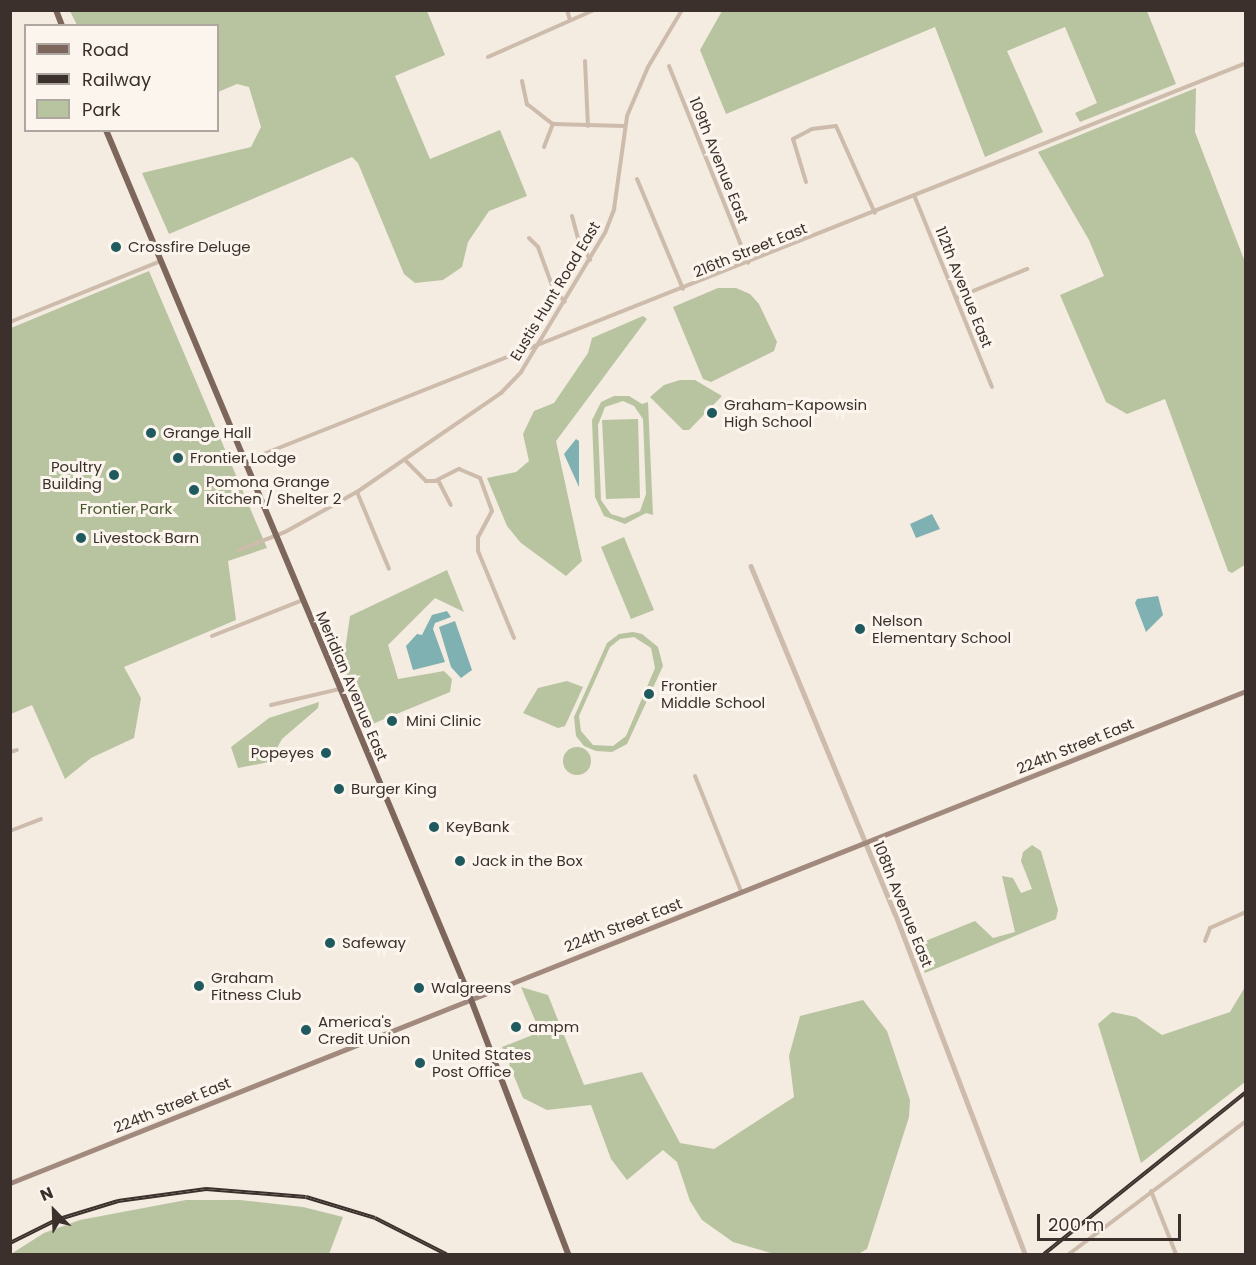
<!DOCTYPE html>
<style>
body{margin:0}
#map{position:relative;width:1256px;height:1265px;overflow:hidden;background:#f4ebe1;font-family:Poppins,sans-serif}
div>[style]{position:absolute}
[style*='--x']{left:calc(var(--x)*1px);top:calc(var(--y)*1px);width:calc(var(--w)*1px);rotate:calc(var(--a)*1deg)}
.green>*{inset:0;background:#b8c4a0}
.round{border-radius:50%}
.water>*{inset:0;background:#7fb0b2}
.minor>*{height:4px;margin:-2px;padding:0 2px;transform-origin:2px;border-radius:2px;background:#cdbbac}
.tertiary>*{height:4.5px;margin:-2.25px;padding:0 2.25px;transform-origin:2.25px;border-radius:2.25px;background:#cdbbac}
.secondary>*{height:5px;margin:-2.5px;padding:0 2.5px;transform-origin:2.5px;border-radius:2.5px;background:#a18a7d}
.primary>*{height:6px;margin:-3px;padding:0 3px;transform-origin:3px;border-radius:3px;background:#7d675c}
.rail>*{height:4px;margin-top:-2px;transform-origin:0;background:repeating-linear-gradient(90deg,#fbf5ee 0 4.5px,#3b302b 0 9px);box-sizing:border-box;border-block:2px solid #3b302b}
.dots>*{width:16px;height:16px;translate:-50% -50%;box-sizing:border-box;border:3px solid #fbf5ee;border-radius:50%}
span{translate:-50% -50%;white-space:nowrap;text-align:center;line-height:1.15;-webkit-text-stroke:6px #fbf5ee;paint-order:stroke}
.street-label{font-size:15px;color:#3b302b}
.poi-label{font-size:15px;color:#3b302b}
.left{translate:0 -50%;text-align:left}
.right{translate:-100% -50%;text-align:right}
.park-label{font-size:15px;color:#4a5a2e}
.frame{position:absolute;inset:0;border:12px solid #3b302b;pointer-events:none}
.legend{position:absolute;left:24px;top:24px;width:195px;height:108px;box-sizing:border-box;background:#fbf5ee;border:2px solid #aea6a0;margin:0;padding:8px 10px;list-style:none;font-size:18px;color:#3b302b}
.legend li{display:flex;align-items:center;gap:12px;height:30px}
.legend b{width:30px;border:2px solid #aea6a0}
.north{position:absolute;left:24px;top:1181px;width:60px;height:60px;-webkit-text-stroke:4px #fbf5ee;paint-order:stroke;rotate:337deg;font-size:16px;font-weight:700;line-height:24px;text-align:center;color:#3b302b}
.north::after{content:'';display:block;margin:auto;width:21px;height:27px;background:#3b302b;clip-path:polygon(50% 0,100% 100%,50% 72%,0 100%)}
.scale{position:absolute;left:1037px;top:1214px;width:144px;height:27px;box-sizing:border-box;border:3px solid #3b302b;border-top:0;padding-left:8px;font-size:18px;line-height:21px;white-space:nowrap;color:#3b302b;-webkit-text-stroke:4px #fbf5ee;paint-order:stroke}
</style>
<div id="map">
<div class="green">
<div style="clip-path:polygon(70px 11px,427px 11px,445px 55px,395px 76px,430px 159px,500px 130px,527px 196px,489px 211px,468px 242px,462px 267px,443px 280px,415px 283px,404px 274px,358px 163px,352px 157px,169px 234px,142px 173px,251px 147px,261px 127px,249px 87px,237px 84px,218px 92px,218px 26px,77px 25px)"></div>
<div style="clip-path:polygon(722px 11px,1147px 11px,1176px 84px,1080px 122px,1075px 113px,1097px 103px,1065px 27px,1007px 51px,1043px 132px,985px 157px,935px 27px,726px 114px,700px 50px)"></div>
<div style="clip-path:polygon(1196px 88px,1195px 132px,1245px 262px,1246px 564px,1232px 573px,1228px 571px,1165px 399px,1127px 414px,1106px 402px,1060px 295px,1104px 276px,1089px 240px,1038px 152px)"></div>
<div style="clip-path:polygon(149px 271px,267px 548px,228px 561px,236px 620px,124px 667px,141px 698px,134px 738px,91px 758px,65px 779px,32px 705px,11px 714px,11px 328px)"></div>
<div style="clip-path:polygon(718px 288px,736px 288px,750px 294px,759px 304px,777px 342px,774px 351px,711px 382px,703px 379px,673px 307px)"></div>
<div style="clip-path:polygon(643px 316px,647px 319px,556px 441px,582px 561px,566px 576px,521px 543px,507px 526px,487px 478px,516px 472px,529px 461px,523px 434px,534px 411px,554px 403px,588px 353px,592px 338px)"></div>
<div style="clip-path:polygon(680px 380px,695px 380px,722px 396px,689px 430px,683px 430px,650px 397px,664px 385px)"></div>
<div style="clip-path:polygon(evenodd,614px 396px,629px 396px,642px 404px,648px 402px,653px 515px,646px 513px,625px 524px,604px 516px,595px 497px,592px 420px,601px 402px,614px 396px,623px 401px,634px 406px,643px 419px,646px 494px,640px 511px,624px 518px,611px 514px,601px 500px,598px 425px,605px 407px,623px 401px)"></div>
<div style="clip-path:polygon(638px 419px,640px 498px,606px 499px,602px 420px)"></div>
<div style="clip-path:polygon(624px 537px,654px 610px,631px 619px,601px 547px)"></div>
<div style="clip-path:polygon(447px 570px,464px 612px,435px 598px,388px 645px,398px 679px,444px 671px,452px 679px,450px 692px,365px 727px,343px 664px,350px 616px)"></div>
<div style="clip-path:polygon(evenodd,633px 632px,642px 634px,658px 647px,663px 666px,627px 744px,612px 752px,596px 751px,584px 746px,576px 736px,574px 717px,607px 643px,619px 634px,633px 632px,634px 637px,651px 648px,655px 668px,626px 736px,613px 746px,593px 745px,581px 731px,579px 716px,610px 647px,620px 639px,634px 637px)"></div>
<div style="clip-path:polygon(567px 681px,583px 687px,565px 726px,558px 728px,523px 713px,538px 688px)"></div>
<div style="clip-path:polygon(319px 702px,318px 708px,282px 739px,269px 762px,238px 768px,231px 747px,269px 718px)"></div>
<div class="round" style="left:563px;top:747px;width:28px;height:28px"></div>
<div style="clip-path:polygon(1032px 845px,1041px 851px,1058px 910px,1056px 919px,925px 973px,913px 946px,975px 921px,993px 938px,1015px 932px,1002px 876px,1013px 878px,1021px 893px,1032px 889px,1021px 861px,1023px 852px)"></div>
<div style="clip-path:polygon(521px 987px,548px 995px,584px 1085px,642px 1072px,680px 1143px,714px 1149px,794px 1097px,789px 1056px,800px 1016px,863px 1000px,887px 1031px,910px 1100px,909px 1117px,867px 1249px,858px 1254px,774px 1254px,733px 1242px,702px 1220px,690px 1201px,677px 1162px,663px 1150px,627px 1180px,611px 1159px,591px 1105px,547px 1110px,523px 1098px,502px 1047px,540px 1032px)"></div>
<div style="clip-path:polygon(1245px 987px,1245px 1082px,1141px 1163px,1098px 1024px,1112px 1012px,1136px 1017px,1162px 1035px,1230px 1012px)"></div>
<div style="clip-path:polygon(186px 1200px,240px 1200px,303px 1207px,343px 1217px,329px 1254px,11px 1254px,44px 1233px,80px 1220px)"></div>
</div>
<div class="water">
<div style="clip-path:polygon(576px 439px,579px 441px,579px 487px,564px 454px)"></div>
<div style="clip-path:polygon(932px 514px,940px 529px,916px 538px,910px 524px)"></div>
<div style="clip-path:polygon(1158px 596px,1163px 615px,1146px 632px,1135px 603px,1137px 599px)"></div>
<div style="clip-path:polygon(447px 611px,451px 617px,435px 623px,433px 629px,445px 662px,413px 670px,406px 646px,417px 634px,422px 635px,432px 615px)"></div>
<div style="clip-path:polygon(455px 621px,472px 670px,461px 678px,451px 667px,439px 627px)"></div>
</div>
<div class="minor">
<div style="--x:567;--y:10;--w:10;--a:73"></div>
<div style="--x:488;--y:57;--w:116;--a:-23.9"></div>
<div style="--x:585;--y:61;--w:65;--a:87.4"></div>
<div style="--x:669;--y:66;--w:212;--a:68.1"></div>
<div style="--x:522;--y:81;--w:24;--a:78"></div>
<div style="--x:527;--y:104;--w:33;--a:38"></div>
<div style="--x:553;--y:124;--w:71;--a:1.6"></div>
<div style="--x:544;--y:147;--w:25;--a:-69"></div>
<div style="--x:637;--y:179;--w:119;--a:67.3"></div>
<div style="--x:806;--y:182;--w:45;--a:-106.8"></div>
<div style="--x:793;--y:139;--w:21;--a:-28"></div>
<div style="--x:812;--y:129;--w:24;--a:-7"></div>
<div style="--x:836;--y:126;--w:95;--a:65.9"></div>
<div style="--x:914;--y:195;--w:207;--a:67.9"></div>
<div style="--x:572;--y:216;--w:23;--a:75"></div>
<div style="--x:578;--y:238;--w:25;--a:61"></div>
<div style="--x:529;--y:238;--w:13;--a:45"></div>
<div style="--x:538;--y:247;--w:44;--a:69.9"></div>
<div style="--x:553;--y:288;--w:18;--a:49"></div>
<div style="--x:956;--y:298;--w:77;--a:-22.2"></div>
<div style="--x:10;--y:322;--w:163;--a:-22"></div>
<div style="--x:261;--y:455;--w:1060;--a:-21.7"></div>
<div style="--x:405;--y:460;--w:30;--a:45"></div>
<div style="--x:426;--y:481;--w:9;--a:0"></div>
<div style="--x:435;--y:481;--w:27;--a:-27"></div>
<div style="--x:459;--y:469;--w:23;--a:23"></div>
<div style="--x:480;--y:478;--w:35;--a:70"></div>
<div style="--x:492;--y:511;--w:30;--a:118"></div>
<div style="--x:478;--y:537;--w:14;--a:90"></div>
<div style="--x:478;--y:551;--w:94;--a:67.5"></div>
<div style="--x:438;--y:480;--w:28;--a:63"></div>
<div style="--x:357;--y:492;--w:83;--a:67.4"></div>
<div style="--x:239;--y:550;--w:49;--a:-21.4"></div>
<div style="--x:285;--y:532;--w:82;--a:-29.1"></div>
<div style="--x:357;--y:492;--w:175;--a:-34.5"></div>
<div style="--x:501;--y:393;--w:29;--a:-46"></div>
<div style="--x:521;--y:372;--w:162;--a:-58.9"></div>
<div style="--x:605;--y:233;--w:26;--a:-69"></div>
<div style="--x:614;--y:209;--w:94;--a:-82"></div>
<div style="--x:627;--y:116;--w:53;--a:-66.8"></div>
<div style="--x:648;--y:67;--w:66;--a:-59.2"></div>
<div style="--x:212;--y:636;--w:98;--a:-21.6"></div>
<div style="--x:271;--y:705;--w:71;--a:-13.1"></div>
<div style="--x:10;--y:752;--w:7;--a:-16"></div>
<div style="--x:695;--y:776;--w:124;--a:68.2"></div>
<div style="--x:10;--y:831;--w:33;--a:-21"></div>
<div style="--x:1205;--y:941;--w:14;--a:-69"></div>
<div style="--x:1210;--y:928;--w:39;--a:-24"></div>
<div style="--x:1151;--y:1191;--w:68;--a:68.4"></div>
<div style="--x:1069;--y:1254;--w:221;--a:-36.9"></div>
</div>
<div class="tertiary">
<div style="--x:751;--y:566;--w:376;--a:67.5"></div>
<div style="--x:895;--y:913;--w:365;--a:69.1"></div>
</div>
<div class="secondary">
<div style="--x:10;--y:1183;--w:1330;--a:-21.71"></div>
</div>
<div class="primary">
<div style="--x:56;--y:10;--w:17;--a:69"></div>
<div style="--x:106;--y:130;--w:940;--a:67.23"></div>
<div style="--x:470;--y:997;--w:275;--a:69.1"></div>
</div>
<div class="rail">
<div style="--x:10;--y:1243;--w:51;--a:-26.6"></div>
<div style="--x:56;--y:1220;--w:65;--a:-17"></div>
<div style="--x:118;--y:1201;--w:89;--a:-7.8"></div>
<div style="--x:206;--y:1189;--w:100;--a:4.6"></div>
<div style="--x:306;--y:1197;--w:72;--a:16.9"></div>
<div style="--x:375;--y:1218;--w:80;--a:26.9"></div>
<div style="--x:1044;--y:1254;--w:259;--a:-38.7"></div>
</div>
<div class="dots">
<div style="left:116px;top:247px;background:#1f5a5e"></div>
<div style="left:712px;top:413px;background:#1f5a5e"></div>
<div style="left:151px;top:433px;background:#1f5a5e"></div>
<div style="left:178px;top:458px;background:#1f5a5e"></div>
<div style="left:114px;top:475px;background:#1f5a5e"></div>
<div style="left:194px;top:490px;background:#1f5a5e"></div>
<div style="left:81px;top:538px;background:#1f5a5e"></div>
<div style="left:860px;top:629px;background:#1f5a5e"></div>
<div style="left:649px;top:694px;background:#1f5a5e"></div>
<div style="left:392px;top:721px;background:#1f5a5e"></div>
<div style="left:326px;top:753px;background:#1f5a5e"></div>
<div style="left:339px;top:789px;background:#1f5a5e"></div>
<div style="left:434px;top:827px;background:#1f5a5e"></div>
<div style="left:460px;top:861px;background:#1f5a5e"></div>
<div style="left:330px;top:943px;background:#1f5a5e"></div>
<div style="left:199px;top:986px;background:#1f5a5e"></div>
<div style="left:419px;top:988px;background:#1f5a5e"></div>
<div style="left:516px;top:1027px;background:#1f5a5e"></div>
<div style="left:306px;top:1030px;background:#1f5a5e"></div>
<div style="left:420px;top:1063px;background:#1f5a5e"></div>
</div>
<div class="street-label">
<span style="left:719px;top:160px;rotate:68deg">109th Avenue East</span>
<span style="left:750px;top:250px;rotate:-22deg">216th Street East</span>
<span style="left:964px;top:287px;rotate:68deg">112th Avenue East</span>
<span style="left:555px;top:291px;rotate:-59deg">Eustis Hunt Road East</span>
<span style="left:352px;top:686px;rotate:67deg">Meridian Avenue East</span>
<span style="left:1075px;top:746px;rotate:-22deg">224th Street East</span>
<span style="left:903px;top:904px;rotate:68deg">108th Avenue East</span>
<span style="left:623px;top:925px;rotate:-21deg">224th Street East</span>
<span style="left:172px;top:1105px;rotate:-22deg">224th Street East</span>
</div>
<div class="poi-label">
<span class="left" style="left:128px;top:247px">Crossfire Deluge</span>
<span class="left" style="left:724px;top:413px">Graham-Kapowsin<br>High School</span>
<span class="left" style="left:163px;top:433px">Grange Hall</span>
<span class="left" style="left:190px;top:458px">Frontier Lodge</span>
<span class="right" style="left:102px;top:475px">Poultry<br>Building</span>
<span class="left" style="left:206px;top:490px">Pomona Grange<br>Kitchen / Shelter 2</span>
<span class="left" style="left:93px;top:538px">Livestock Barn</span>
<span class="left" style="left:872px;top:629px">Nelson<br>Elementary School</span>
<span class="left" style="left:661px;top:694px">Frontier<br>Middle School</span>
<span class="left" style="left:406px;top:721px">Mini Clinic</span>
<span class="right" style="left:314px;top:753px">Popeyes</span>
<span class="left" style="left:351px;top:789px">Burger King</span>
<span class="left" style="left:446px;top:827px">KeyBank</span>
<span class="left" style="left:472px;top:861px">Jack in the Box</span>
<span class="left" style="left:342px;top:943px">Safeway</span>
<span class="left" style="left:211px;top:986px">Graham<br>Fitness Club</span>
<span class="left" style="left:431px;top:988px">Walgreens</span>
<span class="left" style="left:318px;top:1030px">America's<br>Credit Union</span>
<span class="left" style="left:528px;top:1027px">ampm</span>
<span class="left" style="left:432px;top:1063px">United States<br>Post Office</span>
</div>
<div class="park-label">
<span style="left:126px;top:509px">Frontier Park</span>
</div>
<div class="frame"></div>
<ul class="legend">
<li><b style="height:8px;background:#7d675c"></b>Road</li>
<li><b style="height:8px;background:#3b302b"></b>Railway</li>
<li><b style="height:16px;background:#b8c4a0"></b>Park</li>
</ul>
<div class="north">N</div>
<div class="scale">200 m</div>
</div>
